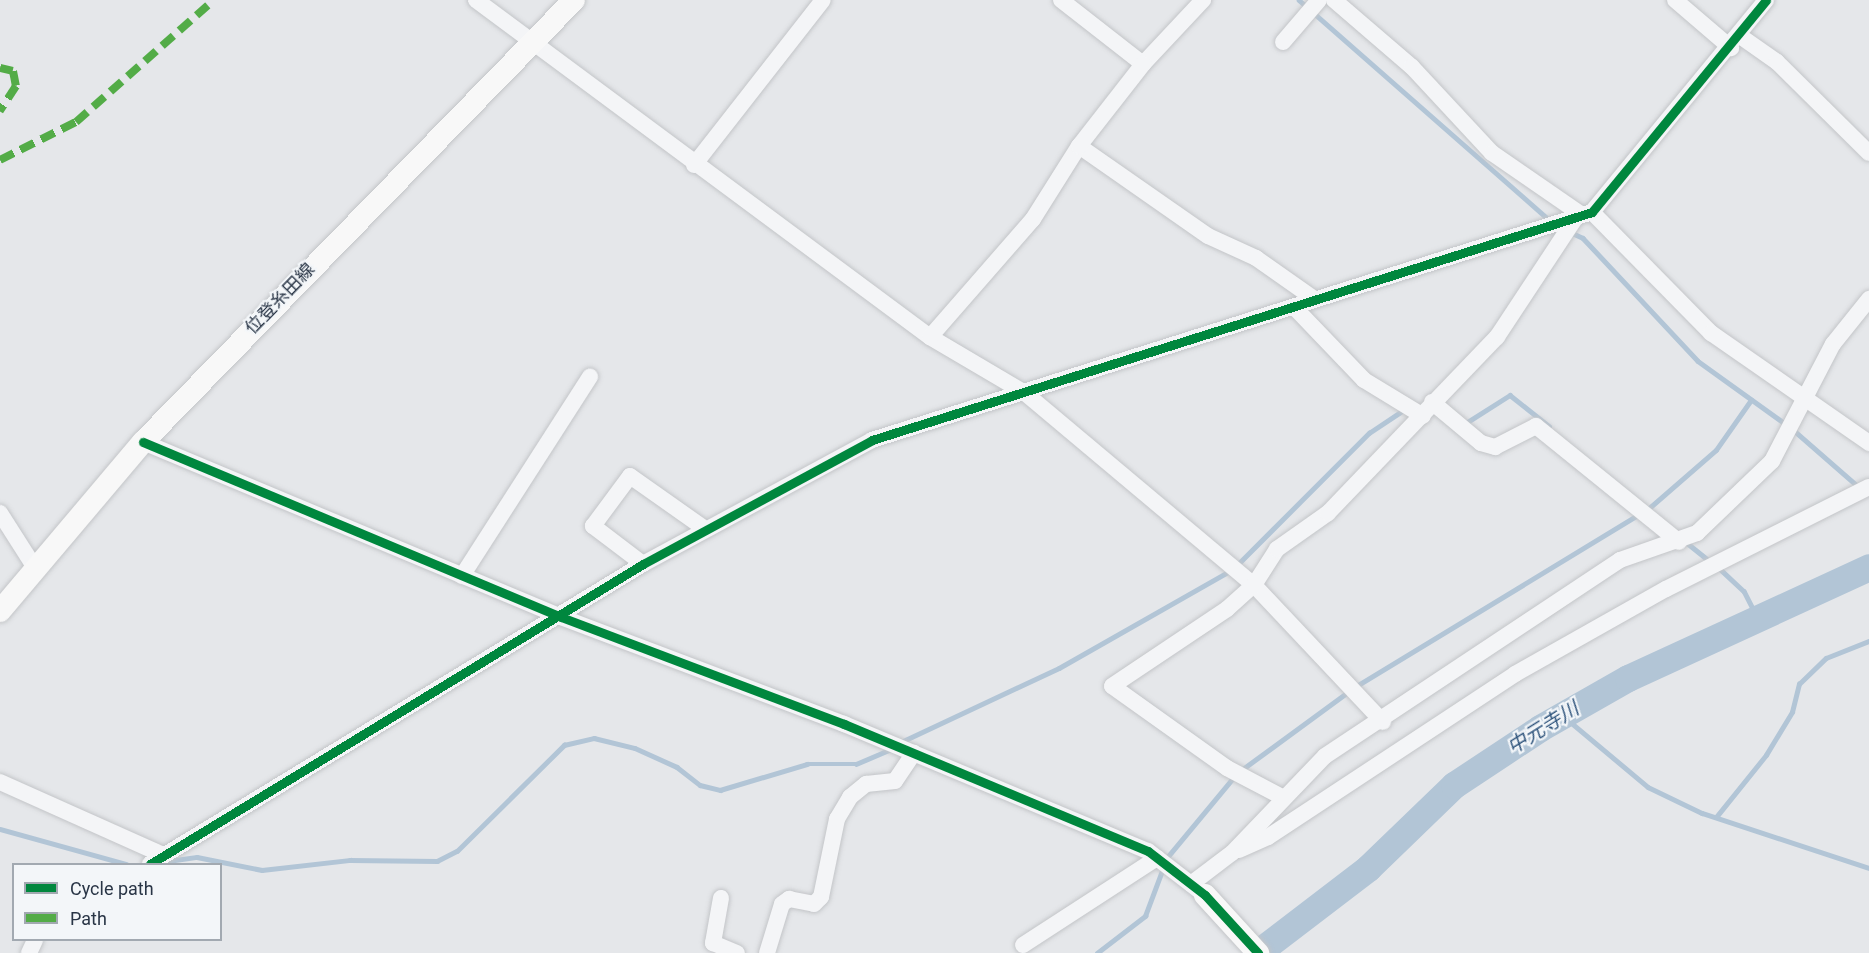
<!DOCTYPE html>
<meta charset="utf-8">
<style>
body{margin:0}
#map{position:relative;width:1869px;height:953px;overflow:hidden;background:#e5e7ea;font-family:Roboto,"Noto Sans JP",sans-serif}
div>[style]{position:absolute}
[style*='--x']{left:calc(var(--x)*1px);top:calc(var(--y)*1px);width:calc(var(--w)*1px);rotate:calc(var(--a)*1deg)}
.stream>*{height:4.5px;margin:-2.25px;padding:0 2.25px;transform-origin:2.25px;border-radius:2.25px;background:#b2c5d6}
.river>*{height:27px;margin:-13.5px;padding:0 13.5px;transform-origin:13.5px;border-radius:13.5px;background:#b2c5d6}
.roads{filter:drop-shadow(0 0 2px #c3c5c8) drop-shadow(0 0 2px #c3c5c8)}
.street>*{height:16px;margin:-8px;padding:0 8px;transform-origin:8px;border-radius:8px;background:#f4f5f7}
.secondary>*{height:22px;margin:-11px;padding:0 11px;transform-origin:11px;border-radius:11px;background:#f8f8f8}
.quiet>*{height:8px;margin-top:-4px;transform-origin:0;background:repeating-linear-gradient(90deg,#53ac47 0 15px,transparent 0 23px)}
.cycleway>*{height:9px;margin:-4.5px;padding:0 4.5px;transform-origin:4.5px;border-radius:4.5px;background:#00873e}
span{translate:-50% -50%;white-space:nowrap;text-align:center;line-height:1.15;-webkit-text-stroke:4.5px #f3f6f9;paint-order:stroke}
.street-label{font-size:18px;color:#293546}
.water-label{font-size:20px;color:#30557d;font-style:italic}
.legend{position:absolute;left:12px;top:863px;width:210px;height:78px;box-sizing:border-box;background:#f3f6f9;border:2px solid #a2a9b1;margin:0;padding:8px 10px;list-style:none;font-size:18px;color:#293546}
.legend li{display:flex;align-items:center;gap:12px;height:30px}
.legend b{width:30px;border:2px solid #a2a9b1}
</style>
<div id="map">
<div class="stream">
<div style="--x:1299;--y:0;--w:333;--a:41.3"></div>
<div style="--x:1570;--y:232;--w:14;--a:25"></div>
<div style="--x:1583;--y:238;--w:168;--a:46.9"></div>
<div style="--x:1698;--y:361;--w:113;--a:35.7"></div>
<div style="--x:1790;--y:427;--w:93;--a:41.1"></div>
<div style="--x:1466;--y:423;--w:52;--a:-32.5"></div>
<div style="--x:1510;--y:395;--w:50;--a:38.5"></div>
<div style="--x:1647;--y:510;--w:91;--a:-41"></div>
<div style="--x:1716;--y:450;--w:61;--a:-55"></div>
<div style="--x:1686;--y:542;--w:33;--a:39"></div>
<div style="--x:1237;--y:565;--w:187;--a:-45"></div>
<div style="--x:1369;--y:433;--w:43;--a:-33.7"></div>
<div style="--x:1719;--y:568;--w:34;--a:43"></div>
<div style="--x:1744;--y:591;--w:29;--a:63"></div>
<div style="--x:1355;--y:687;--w:333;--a:-31.3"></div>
<div style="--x:1562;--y:715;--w:112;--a:39.9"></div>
<div style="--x:1648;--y:787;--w:60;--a:25.7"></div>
<div style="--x:1702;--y:813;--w:176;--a:18.2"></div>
<div style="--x:901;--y:742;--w:174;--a:-25.1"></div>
<div style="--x:1059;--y:668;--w:197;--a:-29.6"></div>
<div style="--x:1240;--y:771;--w:134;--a:-36.2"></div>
<div style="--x:1717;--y:816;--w:78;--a:-51.2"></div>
<div style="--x:1766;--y:755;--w:50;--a:-58.8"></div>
<div style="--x:1792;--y:712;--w:29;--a:-76"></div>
<div style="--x:1799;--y:684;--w:37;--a:-44"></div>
<div style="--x:1826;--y:658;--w:46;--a:-21.6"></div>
<div style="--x:0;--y:829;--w:131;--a:15.5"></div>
<div style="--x:1165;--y:860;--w:108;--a:-50.3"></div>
<div style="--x:168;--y:861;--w:29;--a:-8"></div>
<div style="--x:197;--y:857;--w:66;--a:11.3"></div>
<div style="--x:262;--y:870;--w:89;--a:-6.5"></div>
<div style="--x:350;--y:860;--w:87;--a:0.7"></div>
<div style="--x:437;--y:861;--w:22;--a:-27"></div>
<div style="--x:457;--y:851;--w:151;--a:-44.7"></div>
<div style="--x:564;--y:745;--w:31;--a:-13"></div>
<div style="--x:594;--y:738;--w:42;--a:13.7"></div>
<div style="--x:635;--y:748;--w:46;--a:24.3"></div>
<div style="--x:677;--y:767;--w:29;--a:38"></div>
<div style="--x:700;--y:785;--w:21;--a:14"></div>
<div style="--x:720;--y:790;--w:91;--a:-16.6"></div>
<div style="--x:807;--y:764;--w:49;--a:0"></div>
<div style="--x:856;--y:764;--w:39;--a:-23"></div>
<div style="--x:1097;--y:953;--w:61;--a:-37.6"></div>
<div style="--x:1145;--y:916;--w:51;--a:-69.4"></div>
</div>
<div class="river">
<div style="--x:1257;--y:953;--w:140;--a:-37.4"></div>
<div style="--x:1368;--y:868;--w:120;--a:-44"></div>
<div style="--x:1454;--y:785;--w:103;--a:-33.5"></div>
<div style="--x:1540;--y:728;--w:101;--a:-29.6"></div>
<div style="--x:1628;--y:678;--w:265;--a:-24.7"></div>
</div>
<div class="roads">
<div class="street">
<div style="--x:476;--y:0;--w:565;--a:36.59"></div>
<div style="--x:930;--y:337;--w:110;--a:30.5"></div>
<div style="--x:1025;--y:393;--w:299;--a:40"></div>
<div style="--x:1254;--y:585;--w:188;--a:46.7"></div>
<div style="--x:1061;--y:0;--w:104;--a:38"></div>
<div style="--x:1143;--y:64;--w:88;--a:-46.8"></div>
<div style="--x:1334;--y:0;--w:103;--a:40.7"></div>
<div style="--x:1412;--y:67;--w:117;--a:47.1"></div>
<div style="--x:1492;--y:153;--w:109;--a:34.6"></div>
<div style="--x:1675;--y:0;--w:74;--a:40.6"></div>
<div style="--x:1740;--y:36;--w:45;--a:35.1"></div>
<div style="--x:1777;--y:62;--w:129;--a:44.7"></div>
<div style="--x:1283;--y:42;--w:55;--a:-49.4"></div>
<div style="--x:1079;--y:146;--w:157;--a:34.9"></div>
<div style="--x:1208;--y:236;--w:53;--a:24.6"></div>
<div style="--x:1256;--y:258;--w:70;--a:35.1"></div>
<div style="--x:694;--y:165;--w:209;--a:-52"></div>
<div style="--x:1592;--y:212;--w:170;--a:45.5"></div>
<div style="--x:1711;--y:333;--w:193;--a:34.8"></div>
<div style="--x:1294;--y:307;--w:101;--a:46.2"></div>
<div style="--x:1364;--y:380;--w:69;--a:31.4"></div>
<div style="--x:930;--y:337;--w:157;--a:-48.9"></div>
<div style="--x:1033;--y:219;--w:86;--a:-57.8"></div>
<div style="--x:1079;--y:146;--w:104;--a:-52"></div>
<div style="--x:1432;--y:402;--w:64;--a:39.9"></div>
<div style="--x:1481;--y:443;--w:15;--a:16"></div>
<div style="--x:1495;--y:447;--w:46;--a:-27.1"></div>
<div style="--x:1536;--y:426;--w:184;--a:39"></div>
<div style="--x:143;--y:442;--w:453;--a:22.7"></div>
<div style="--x:561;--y:617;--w:303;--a:20.7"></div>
<div style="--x:844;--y:724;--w:329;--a:22.7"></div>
<div style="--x:1148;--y:851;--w:72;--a:37.7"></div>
<div style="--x:0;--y:513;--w:65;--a:57.5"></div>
<div style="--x:643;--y:564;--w:63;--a:-142.8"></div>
<div style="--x:593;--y:526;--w:62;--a:-53.5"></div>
<div style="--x:630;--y:476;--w:92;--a:35.2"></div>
<div style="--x:462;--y:576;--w:237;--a:-57.3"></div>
<div style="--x:0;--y:782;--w:179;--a:24.1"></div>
<div style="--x:1282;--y:797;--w:62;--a:-152.2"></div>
<div style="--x:1227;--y:768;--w:141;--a:-144.5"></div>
<div style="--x:1112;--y:686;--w:138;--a:-33.8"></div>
<div style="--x:1227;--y:609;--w:36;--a:-42"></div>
<div style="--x:1254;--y:585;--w:43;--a:-57.4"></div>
<div style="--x:1277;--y:549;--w:62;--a:-35.2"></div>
<div style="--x:1328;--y:513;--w:244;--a:-46.2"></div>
<div style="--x:1497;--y:337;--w:144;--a:-56.6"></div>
<div style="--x:1239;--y:850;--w:32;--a:-24"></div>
<div style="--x:1268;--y:837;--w:296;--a:-33.4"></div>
<div style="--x:1515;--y:674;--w:173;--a:-29.4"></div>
<div style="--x:1666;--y:589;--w:227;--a:-26.7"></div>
<div style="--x:150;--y:864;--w:577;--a:-31.32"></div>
<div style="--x:643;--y:564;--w:260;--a:-28.4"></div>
<div style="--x:872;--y:440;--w:755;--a:-17.57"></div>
<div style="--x:1592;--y:212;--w:274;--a:-50.6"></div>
<div style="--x:1191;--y:884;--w:51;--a:-37.1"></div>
<div style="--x:1232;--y:853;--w:134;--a:-46.2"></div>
<div style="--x:1325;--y:756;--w:354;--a:-33.6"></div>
<div style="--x:1620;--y:560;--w:82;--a:-19.3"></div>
<div style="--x:1697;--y:533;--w:104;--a:-43.8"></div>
<div style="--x:1772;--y:461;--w:132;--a:-62.5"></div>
<div style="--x:1833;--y:344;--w:58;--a:-51.3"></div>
<div style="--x:721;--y:898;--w:46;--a:100.1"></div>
<div style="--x:713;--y:943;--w:26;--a:23"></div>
<div style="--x:1023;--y:945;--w:160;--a:-33"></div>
<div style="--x:29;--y:953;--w:14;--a:-65"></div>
<div style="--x:767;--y:953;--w:51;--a:-73"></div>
<div style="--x:782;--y:904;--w:9;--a:-36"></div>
<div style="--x:789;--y:899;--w:25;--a:11"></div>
<div style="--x:814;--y:904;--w:10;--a:-45"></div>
<div style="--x:821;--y:897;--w:80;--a:-78.4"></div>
<div style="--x:837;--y:819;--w:26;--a:-59"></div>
<div style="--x:850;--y:797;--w:21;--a:-39"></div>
<div style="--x:866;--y:784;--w:29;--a:-6"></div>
<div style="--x:895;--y:781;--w:34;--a:-56"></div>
</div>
<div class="secondary">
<div style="--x:0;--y:611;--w:221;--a:-49.8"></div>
<div style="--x:143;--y:442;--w:617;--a:-45.72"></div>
<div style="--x:1205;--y:895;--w:79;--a:47.6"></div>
</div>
</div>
<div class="quiet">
<div style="--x:0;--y:68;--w:13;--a:13"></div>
<div style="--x:13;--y:71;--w:15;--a:79"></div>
<div style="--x:16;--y:86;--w:30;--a:123"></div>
<div style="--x:0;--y:160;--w:85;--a:-26.6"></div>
<div style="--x:76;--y:122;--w:184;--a:-41.5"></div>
</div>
<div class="cycleway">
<div style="--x:143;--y:442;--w:453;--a:22.7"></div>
<div style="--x:561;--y:617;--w:303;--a:20.7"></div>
<div style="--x:844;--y:724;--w:329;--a:22.7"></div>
<div style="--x:1148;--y:851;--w:72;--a:37.7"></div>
<div style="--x:1205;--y:895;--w:79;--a:47.6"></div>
<div style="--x:150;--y:864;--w:577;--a:-31.32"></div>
<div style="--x:643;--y:564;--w:260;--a:-28.4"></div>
<div style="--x:872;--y:440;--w:755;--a:-17.57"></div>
<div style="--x:1592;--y:212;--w:274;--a:-50.6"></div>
</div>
<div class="street-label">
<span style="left:280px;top:299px;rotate:-46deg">位登糸田線</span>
</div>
<div class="water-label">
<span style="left:1543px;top:728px;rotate:-32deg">中元寺川</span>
</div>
<ul class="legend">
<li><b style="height:8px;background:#00873e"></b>Cycle path</li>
<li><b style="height:8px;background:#53ac47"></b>Path</li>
</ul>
</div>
